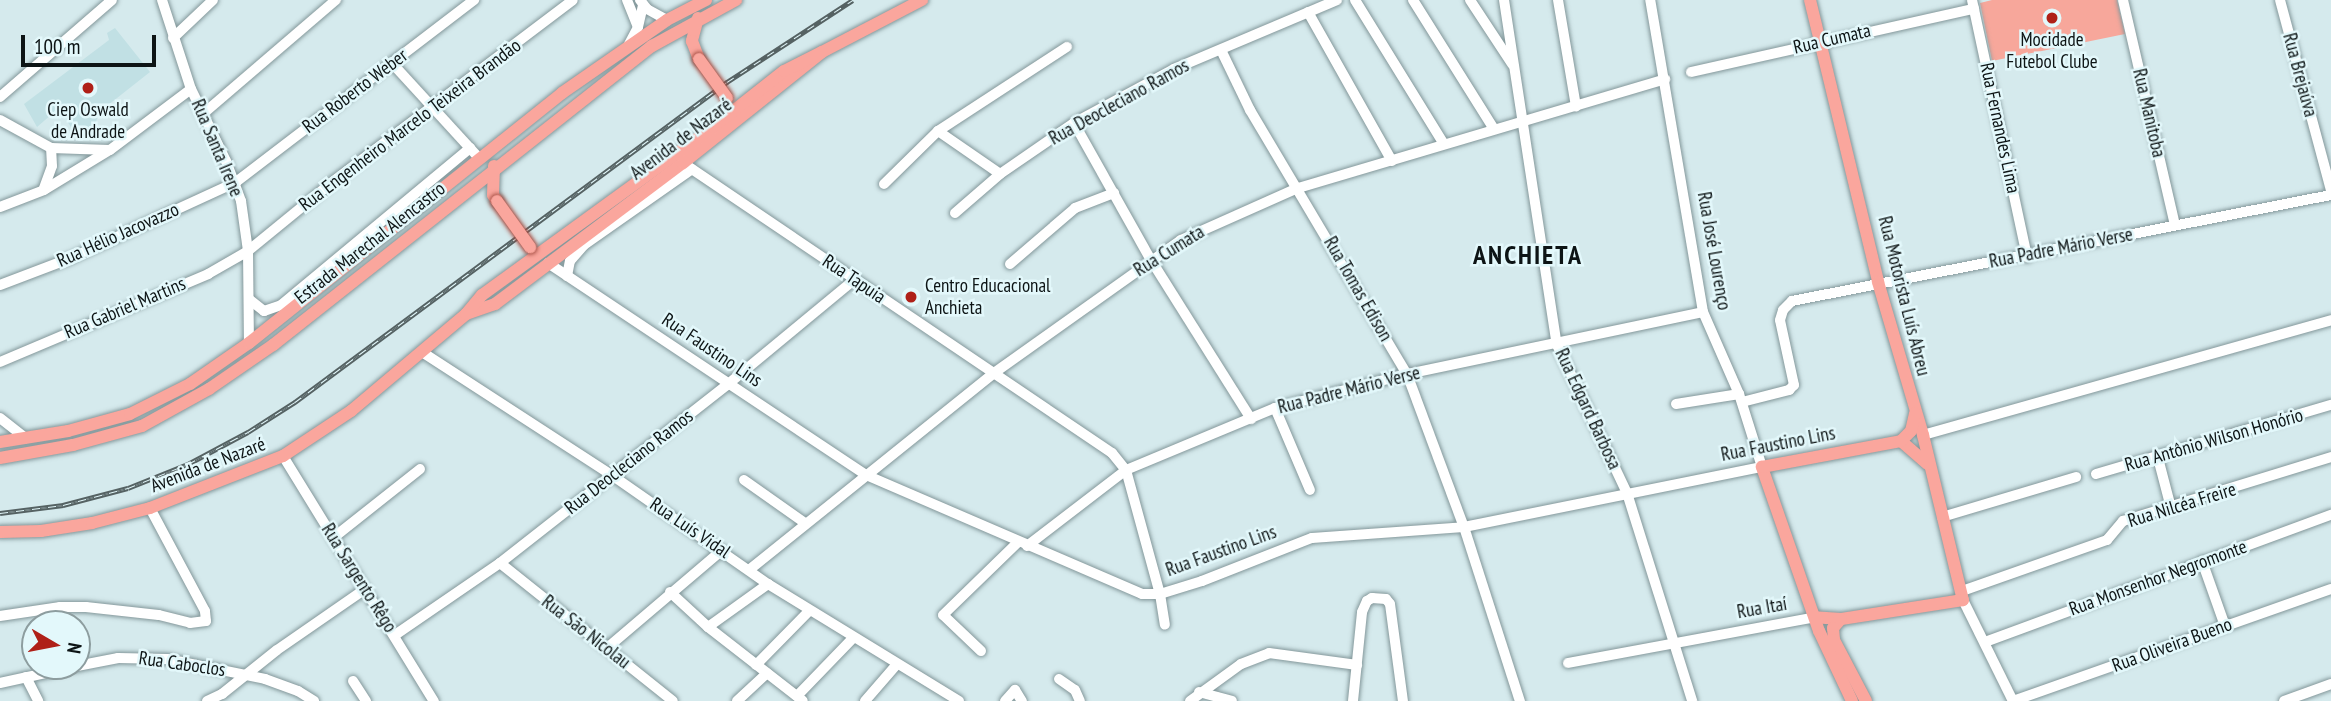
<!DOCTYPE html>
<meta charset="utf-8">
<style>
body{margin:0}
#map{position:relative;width:2331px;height:701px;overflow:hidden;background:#d5eaed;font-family:"PT Sans Narrow",sans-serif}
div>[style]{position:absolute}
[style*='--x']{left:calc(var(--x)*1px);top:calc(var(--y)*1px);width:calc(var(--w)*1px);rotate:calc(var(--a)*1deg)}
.built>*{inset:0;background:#c1e0e4}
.green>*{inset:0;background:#f7a79b}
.roads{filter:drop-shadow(0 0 2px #83979a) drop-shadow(0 0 2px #83979a)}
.minor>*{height:10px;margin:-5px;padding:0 5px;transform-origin:5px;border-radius:5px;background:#fff}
.major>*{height:12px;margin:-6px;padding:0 6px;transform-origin:6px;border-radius:6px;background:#faa69d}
.rail>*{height:5px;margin-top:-2.5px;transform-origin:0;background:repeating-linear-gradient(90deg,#e3f8fb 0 8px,#556263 0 16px);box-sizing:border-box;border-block:2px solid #556263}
.bridges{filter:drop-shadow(0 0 2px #a44d42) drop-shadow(0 0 2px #a44d42)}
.major-bridge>*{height:12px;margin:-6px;padding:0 6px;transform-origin:6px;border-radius:6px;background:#faa69d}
.dots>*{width:19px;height:19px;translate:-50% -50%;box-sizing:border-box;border:4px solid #e3f8fb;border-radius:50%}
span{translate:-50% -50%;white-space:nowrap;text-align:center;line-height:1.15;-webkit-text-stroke:5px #e3f8fb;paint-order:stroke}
.street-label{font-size:19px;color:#0d1415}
.poi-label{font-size:19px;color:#0d1415}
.left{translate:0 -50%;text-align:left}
.district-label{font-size:26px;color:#0d1415;font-weight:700;letter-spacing:2px}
.north{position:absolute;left:21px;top:610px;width:70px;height:70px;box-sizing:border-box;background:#e3f8fb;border:2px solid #8d9d9f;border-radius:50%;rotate:100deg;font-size:19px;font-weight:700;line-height:28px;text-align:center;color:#0d1415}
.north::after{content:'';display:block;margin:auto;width:24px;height:32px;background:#af2018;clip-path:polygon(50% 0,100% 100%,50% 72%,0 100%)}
.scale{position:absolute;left:21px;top:35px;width:135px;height:32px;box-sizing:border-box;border:4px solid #0d1415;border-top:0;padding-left:9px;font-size:21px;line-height:24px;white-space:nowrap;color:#0d1415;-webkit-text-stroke:5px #e3f8fb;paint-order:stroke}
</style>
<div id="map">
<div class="built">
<div style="clip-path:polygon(115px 28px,150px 72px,98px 113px,96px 123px,90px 129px,81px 128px,74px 132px,59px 108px,37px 127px,24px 104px,109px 40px,107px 33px)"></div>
</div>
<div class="green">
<div style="clip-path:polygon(1992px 0,2117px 0,2125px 34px,1992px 61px,1980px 3px)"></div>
</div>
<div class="roads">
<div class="minor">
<div style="--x:162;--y:0;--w:94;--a:72"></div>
<div style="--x:191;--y:89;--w:80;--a:64.1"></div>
<div style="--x:226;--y:161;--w:43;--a:69.4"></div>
<div style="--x:241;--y:201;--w:50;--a:82"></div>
<div style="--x:248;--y:251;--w:92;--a:89.4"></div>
<div style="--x:627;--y:0;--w:29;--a:68"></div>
<div style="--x:640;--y:0;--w:11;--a:52"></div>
<div style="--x:647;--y:9;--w:23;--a:29"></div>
<div style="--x:1355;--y:0;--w:169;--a:58.3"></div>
<div style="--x:1413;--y:0;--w:152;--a:57.9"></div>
<div style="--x:1470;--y:0;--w:77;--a:56.7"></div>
<div style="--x:1504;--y:0;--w:349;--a:81.3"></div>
<div style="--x:1557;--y:345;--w:164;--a:64.7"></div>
<div style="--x:1627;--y:493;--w:218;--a:72.6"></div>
<div style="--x:1558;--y:0;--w:108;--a:80.4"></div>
<div style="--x:1972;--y:0;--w:263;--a:77.9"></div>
<div style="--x:2123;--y:0;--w:231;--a:77"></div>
<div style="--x:2280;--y:0;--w:198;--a:75"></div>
<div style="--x:1308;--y:12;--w:171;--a:60.6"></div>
<div style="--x:173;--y:38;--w:55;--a:-43.5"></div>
<div style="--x:629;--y:44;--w:19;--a:-62"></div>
<div style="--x:638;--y:27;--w:23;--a:-77"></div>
<div style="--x:1221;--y:50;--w:67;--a:64.2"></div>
<div style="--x:1250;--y:110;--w:307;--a:59.3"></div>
<div style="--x:1407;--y:374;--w:163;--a:69.6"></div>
<div style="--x:1464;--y:527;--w:183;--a:72.2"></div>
<div style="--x:392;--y:63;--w:130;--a:47.5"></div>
<div style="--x:1691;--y:72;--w:290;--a:-12.6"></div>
<div style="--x:0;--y:97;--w:148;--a:-40.9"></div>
<div style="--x:204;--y:113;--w:174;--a:-40.6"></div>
<div style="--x:0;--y:120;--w:58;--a:28.8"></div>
<div style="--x:51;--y:148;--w:59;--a:1.9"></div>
<div style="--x:110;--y:150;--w:101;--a:-37"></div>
<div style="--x:1074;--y:123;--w:157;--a:60.7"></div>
<div style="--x:1151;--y:260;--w:188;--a:57.8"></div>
<div style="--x:938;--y:131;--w:154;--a:-33.1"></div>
<div style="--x:683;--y:163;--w:518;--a:34.06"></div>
<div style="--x:1112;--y:453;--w:22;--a:51"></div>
<div style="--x:1126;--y:470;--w:129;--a:74.7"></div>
<div style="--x:1160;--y:594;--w:31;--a:81"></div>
<div style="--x:884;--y:184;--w:76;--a:-44.5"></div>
<div style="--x:938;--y:131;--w:75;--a:34.7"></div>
<div style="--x:44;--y:188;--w:23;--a:-70"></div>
<div style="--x:52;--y:166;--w:18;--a:-93"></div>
<div style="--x:0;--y:207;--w:47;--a:-21.1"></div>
<div style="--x:44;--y:190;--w:75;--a:-31.4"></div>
<div style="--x:955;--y:213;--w:60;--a:-40.9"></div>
<div style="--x:1000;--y:174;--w:90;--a:-34.6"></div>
<div style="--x:1074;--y:123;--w:114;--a:-28.4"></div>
<div style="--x:1174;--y:69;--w:177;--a:-22.9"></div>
<div style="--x:548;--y:263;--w:382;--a:33.7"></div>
<div style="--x:866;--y:475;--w:301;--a:23.3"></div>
<div style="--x:1142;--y:594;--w:18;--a:0"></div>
<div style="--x:1160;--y:594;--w:44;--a:-17.2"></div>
<div style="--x:1202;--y:581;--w:118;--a:-21.4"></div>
<div style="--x:1312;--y:538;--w:152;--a:-4.1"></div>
<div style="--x:1464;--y:527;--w:304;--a:-11.4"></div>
<div style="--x:1762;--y:467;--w:77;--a:-107.5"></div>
<div style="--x:1739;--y:394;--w:90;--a:-113.7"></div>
<div style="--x:1703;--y:312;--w:316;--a:-99.6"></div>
<div style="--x:1010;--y:264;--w:86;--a:-40.7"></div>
<div style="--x:1075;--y:208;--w:42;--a:-21"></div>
<div style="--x:567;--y:276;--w:15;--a:-79"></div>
<div style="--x:570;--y:261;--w:21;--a:-49"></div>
<div style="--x:584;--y:245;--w:132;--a:-35.1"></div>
<div style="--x:0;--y:285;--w:76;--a:-20.8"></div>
<div style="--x:71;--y:258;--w:182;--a:-24.7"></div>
<div style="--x:236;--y:182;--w:300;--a:-37.4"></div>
<div style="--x:250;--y:300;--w:18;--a:38"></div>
<div style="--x:264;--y:311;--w:18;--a:-19"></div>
<div style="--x:281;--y:305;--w:246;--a:-39.7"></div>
<div style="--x:422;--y:352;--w:228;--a:33"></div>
<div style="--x:613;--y:476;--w:189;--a:34.9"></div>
<div style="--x:768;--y:584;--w:224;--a:31.5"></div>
<div style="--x:0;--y:362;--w:226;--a:-22.9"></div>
<div style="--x:208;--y:274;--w:46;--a:-29.9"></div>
<div style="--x:248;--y:251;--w:107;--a:-39.3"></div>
<div style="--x:331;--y:183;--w:303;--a:-37.1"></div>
<div style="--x:1742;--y:402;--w:49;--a:-14.3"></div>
<div style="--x:1789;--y:390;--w:7;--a:-45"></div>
<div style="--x:1794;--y:385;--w:66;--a:-102.2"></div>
<div style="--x:1780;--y:320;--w:10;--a:-73"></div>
<div style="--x:1783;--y:310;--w:13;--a:-45"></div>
<div style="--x:1792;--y:301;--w:549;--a:-11.13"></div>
<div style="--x:1676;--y:404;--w:64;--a:-9"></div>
<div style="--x:1275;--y:408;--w:89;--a:66.9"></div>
<div style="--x:0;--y:418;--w:33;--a:38"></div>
<div style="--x:1923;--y:435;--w:424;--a:-15.7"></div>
<div style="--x:283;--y:456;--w:288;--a:58.4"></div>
<div style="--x:2158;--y:458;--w:52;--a:75.4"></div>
<div style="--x:2096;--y:474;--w:245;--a:-16.4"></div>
<div style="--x:744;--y:480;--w:75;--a:35.2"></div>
<div style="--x:1942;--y:517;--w:140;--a:-16.6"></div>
<div style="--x:333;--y:538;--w:111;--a:-38.4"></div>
<div style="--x:1027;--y:546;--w:125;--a:-37.5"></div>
<div style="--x:1126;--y:470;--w:161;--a:-22.6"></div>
<div style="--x:1275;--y:408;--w:136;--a:-14.4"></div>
<div style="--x:1407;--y:374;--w:302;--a:-11.8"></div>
<div style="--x:2202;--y:561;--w:69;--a:70.5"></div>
<div style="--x:500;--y:563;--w:221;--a:38.6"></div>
<div style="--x:749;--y:570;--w:314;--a:-38.8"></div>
<div style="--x:994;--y:373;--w:229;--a:-35.4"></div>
<div style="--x:1181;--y:240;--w:128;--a:-24"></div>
<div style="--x:1298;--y:188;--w:383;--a:-16.5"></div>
<div style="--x:1962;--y:591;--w:154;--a:-19.4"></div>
<div style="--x:2107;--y:540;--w:25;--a:-50"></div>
<div style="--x:2123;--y:521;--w:218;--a:-17.1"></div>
<div style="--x:670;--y:592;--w:52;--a:42.6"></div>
<div style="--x:708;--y:627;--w:120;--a:37.9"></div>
<div style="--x:1963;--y:600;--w:113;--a:63.7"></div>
<div style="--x:0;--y:616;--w:61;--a:-8.5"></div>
<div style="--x:60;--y:607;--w:26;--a:0"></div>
<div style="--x:86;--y:607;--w:73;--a:6.3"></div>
<div style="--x:159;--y:615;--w:32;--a:14"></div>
<div style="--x:190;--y:623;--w:16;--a:-7"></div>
<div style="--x:206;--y:621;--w:10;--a:-96"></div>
<div style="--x:205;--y:611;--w:117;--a:-118.1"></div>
<div style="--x:708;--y:627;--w:74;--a:-35.6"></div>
<div style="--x:395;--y:635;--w:127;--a:-34.4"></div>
<div style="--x:500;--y:563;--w:288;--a:-38.1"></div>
<div style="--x:727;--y:385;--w:166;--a:-39.6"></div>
<div style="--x:1985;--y:642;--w:369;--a:-20.2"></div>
<div style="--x:607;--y:648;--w:151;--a:-40.4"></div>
<div style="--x:981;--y:651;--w:52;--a:-136.5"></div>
<div style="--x:943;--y:615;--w:105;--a:-44.2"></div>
<div style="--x:1568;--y:663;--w:251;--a:-10.5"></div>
<div style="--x:756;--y:665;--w:76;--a:-45.5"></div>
<div style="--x:77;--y:666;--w:42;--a:-11"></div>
<div style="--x:118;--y:658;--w:49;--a:1.2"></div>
<div style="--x:167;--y:659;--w:100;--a:11.5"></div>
<div style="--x:265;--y:679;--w:35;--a:20"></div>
<div style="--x:298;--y:691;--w:19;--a:32"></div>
<div style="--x:26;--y:677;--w:27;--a:63"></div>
<div style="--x:1059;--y:679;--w:19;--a:35"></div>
<div style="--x:1075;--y:690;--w:12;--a:66"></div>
<div style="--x:353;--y:681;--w:24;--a:57"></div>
<div style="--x:0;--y:683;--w:79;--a:-12.4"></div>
<div style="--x:1199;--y:692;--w:34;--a:15"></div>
<div style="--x:797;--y:696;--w:81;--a:-46"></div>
<div style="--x:207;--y:701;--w:17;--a:-25"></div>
<div style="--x:222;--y:694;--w:70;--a:-38.7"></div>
<div style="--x:277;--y:650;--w:107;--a:-34.7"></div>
<div style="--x:737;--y:701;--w:41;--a:-43"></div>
<div style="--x:865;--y:701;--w:49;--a:-49.1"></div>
<div style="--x:1005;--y:701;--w:15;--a:-48"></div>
<div style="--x:1015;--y:690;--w:13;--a:58"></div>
<div style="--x:1190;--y:701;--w:63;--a:-36"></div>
<div style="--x:1241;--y:664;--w:30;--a:-21"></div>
<div style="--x:1269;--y:653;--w:89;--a:7.8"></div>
<div style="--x:1353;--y:701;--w:89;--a:-84.2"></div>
<div style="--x:1362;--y:612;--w:12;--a:-66"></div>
<div style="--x:1367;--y:601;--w:6;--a:-31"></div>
<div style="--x:1372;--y:598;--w:14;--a:4"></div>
<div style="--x:1386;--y:599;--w:6;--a:51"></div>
<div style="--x:1390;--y:604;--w:98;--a:82.4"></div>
<div style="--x:2013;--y:701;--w:337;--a:-19.4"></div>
<div style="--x:2284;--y:701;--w:50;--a:-19.9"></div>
</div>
<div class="major">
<div style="--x:1810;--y:0;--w:290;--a:76.4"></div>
<div style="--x:1878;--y:282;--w:159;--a:73.6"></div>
<div style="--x:1923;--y:435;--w:170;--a:76.4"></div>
<div style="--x:1963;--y:600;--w:123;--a:171.1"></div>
<div style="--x:1841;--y:619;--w:26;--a:-176"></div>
<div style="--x:698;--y:18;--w:24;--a:105"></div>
<div style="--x:692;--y:41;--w:19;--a:69"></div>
<div style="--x:494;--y:166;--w:29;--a:92"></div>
<div style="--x:493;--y:195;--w:7;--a:56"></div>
<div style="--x:466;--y:314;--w:31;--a:-19"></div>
<div style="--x:495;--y:304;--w:235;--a:-36.9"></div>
<div style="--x:683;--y:163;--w:178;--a:-38.6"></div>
<div style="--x:822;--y:52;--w:113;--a:-27.5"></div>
<div style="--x:1901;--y:441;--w:35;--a:41"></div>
<div style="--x:0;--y:442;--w:69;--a:-9.2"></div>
<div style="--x:68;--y:431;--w:64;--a:-15.3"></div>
<div style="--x:130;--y:414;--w:67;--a:-26.6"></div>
<div style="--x:190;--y:384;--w:72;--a:-34.8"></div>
<div style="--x:249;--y:343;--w:401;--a:-38.6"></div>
<div style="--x:562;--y:93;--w:128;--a:-34.8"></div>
<div style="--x:667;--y:20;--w:44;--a:-27.1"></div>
<div style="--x:0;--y:458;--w:74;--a:-10.1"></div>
<div style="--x:73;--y:445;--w:72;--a:-15.4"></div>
<div style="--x:142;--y:426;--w:77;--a:-28.9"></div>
<div style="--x:209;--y:389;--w:78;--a:-34.5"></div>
<div style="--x:273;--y:345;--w:483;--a:-38.3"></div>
<div style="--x:652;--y:46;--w:96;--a:-28.7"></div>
<div style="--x:0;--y:532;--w:41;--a:-1.4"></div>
<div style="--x:41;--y:531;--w:52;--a:-8.9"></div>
<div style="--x:92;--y:523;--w:60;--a:-14.5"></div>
<div style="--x:150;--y:508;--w:143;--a:-21.4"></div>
<div style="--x:283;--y:456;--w:82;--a:-33.5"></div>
<div style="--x:351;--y:411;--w:150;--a:-40.1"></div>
<div style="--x:466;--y:314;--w:25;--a:-50"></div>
<div style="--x:482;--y:295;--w:286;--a:-36"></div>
<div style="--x:713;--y:127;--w:90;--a:-38.3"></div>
<div style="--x:784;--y:71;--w:42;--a:-26.6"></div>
<div style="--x:1841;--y:619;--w:12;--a:132"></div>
<div style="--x:1833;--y:628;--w:12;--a:85"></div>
<div style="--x:1834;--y:640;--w:69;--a:62.3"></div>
<div style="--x:1852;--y:701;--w:77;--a:-115.2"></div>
<div style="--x:1819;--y:631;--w:174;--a:-109.2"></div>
<div style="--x:1762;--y:467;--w:141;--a:-10.6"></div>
<div style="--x:1901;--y:441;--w:14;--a:-45"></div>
<div style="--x:1911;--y:431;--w:18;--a:-77"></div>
</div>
</div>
<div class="rail">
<div style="--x:0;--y:513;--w:64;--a:-7.2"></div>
<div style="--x:63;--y:505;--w:67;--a:-14.7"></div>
<div style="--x:128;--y:488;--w:65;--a:-21.8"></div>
<div style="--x:188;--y:464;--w:68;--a:-28.1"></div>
<div style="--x:248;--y:432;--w:56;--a:-32.6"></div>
<div style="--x:295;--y:402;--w:538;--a:-36.53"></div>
<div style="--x:727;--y:82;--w:150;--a:-33.1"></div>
</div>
<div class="bridges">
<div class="major-bridge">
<div style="--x:699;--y:59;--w:48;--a:54.3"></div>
<div style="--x:497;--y:201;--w:57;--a:54.3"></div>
</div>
</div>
<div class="dots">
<div style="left:2052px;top:18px;background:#af2018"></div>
<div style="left:88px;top:88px;background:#af2018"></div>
<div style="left:911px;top:297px;background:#af2018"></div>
</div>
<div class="street-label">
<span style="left:1832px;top:39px;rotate:-13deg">Rua Cumata</span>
<span style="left:2300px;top:75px;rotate:75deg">Rua Brejaúva</span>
<span style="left:355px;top:91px;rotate:-37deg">Rua Roberto Weber</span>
<span style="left:1119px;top:102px;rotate:-29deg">Rua Deocleciano Ramos</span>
<span style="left:2149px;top:113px;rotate:77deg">Rua Manitoba</span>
<span style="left:410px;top:125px;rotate:-37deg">Rua Engenheiro Marcelo Teixeira Brandão</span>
<span style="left:2000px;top:128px;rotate:78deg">Rua Fernandes Lima</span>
<span style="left:681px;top:139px;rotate:-37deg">Avenida de Nazaré</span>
<span style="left:217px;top:148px;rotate:67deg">Rua Santa Irene</span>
<span style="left:118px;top:235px;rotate:-24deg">Rua Hélio Jacovazzo</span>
<span style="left:370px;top:243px;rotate:-38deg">Estrada Marechal Alencastro</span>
<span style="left:2061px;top:248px;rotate:-11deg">Rua Padre Mário Verse</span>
<span style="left:1169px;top:251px;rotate:-32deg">Rua Cumata</span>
<span style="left:1714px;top:251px;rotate:80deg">Rua José Lourenço</span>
<span style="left:854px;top:279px;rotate:34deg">Rua Tapuia</span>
<span style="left:1358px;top:289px;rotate:60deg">Rua Tomas Edison</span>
<span style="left:1904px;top:296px;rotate:76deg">Rua Motorista Luís Abreu</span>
<span style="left:125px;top:308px;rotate:-23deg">Rua Gabriel Martins</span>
<span style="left:712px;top:350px;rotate:34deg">Rua Faustino Lins</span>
<span style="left:1349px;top:390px;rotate:-14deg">Rua Padre Mário Verse</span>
<span style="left:1588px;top:409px;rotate:65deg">Rua Edgard Barbosa</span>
<span style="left:2214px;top:440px;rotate:-16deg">Rua Antônio Wilson Honório</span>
<span style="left:1778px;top:444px;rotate:-11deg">Rua Faustino Lins</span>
<span style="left:629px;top:462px;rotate:-38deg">Rua Deocleciano Ramos</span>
<span style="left:208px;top:465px;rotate:-21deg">Avenida de Nazaré</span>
<span style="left:2182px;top:505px;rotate:-17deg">Rua Nilcéa Freire</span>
<span style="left:690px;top:528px;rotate:34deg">Rua Luís Vidal</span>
<span style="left:1221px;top:551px;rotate:-20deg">Rua Faustino Lins</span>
<span style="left:359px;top:578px;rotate:58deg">Rua Sargento Rêgo</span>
<span style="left:2158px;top:578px;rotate:-20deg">Rua Monsenhor Negromonte</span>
<span style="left:1762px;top:608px;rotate:-10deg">Rua Itaí</span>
<span style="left:586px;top:632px;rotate:38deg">Rua São Nicolau</span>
<span style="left:2172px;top:645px;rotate:-20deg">Rua Oliveira Bueno</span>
<span style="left:182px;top:664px;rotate:8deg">Rua Caboclos</span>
</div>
<div class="poi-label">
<span style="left:2052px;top:51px">Mocidade<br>Futebol Clube</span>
<span style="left:88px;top:121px">Ciep Oswald<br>de Andrade</span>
<span class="left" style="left:925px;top:297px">Centro Educacional<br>Anchieta</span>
</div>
<div class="district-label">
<span style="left:1528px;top:255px">ANCHIETA</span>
</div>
<div class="north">N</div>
<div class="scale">100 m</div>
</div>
